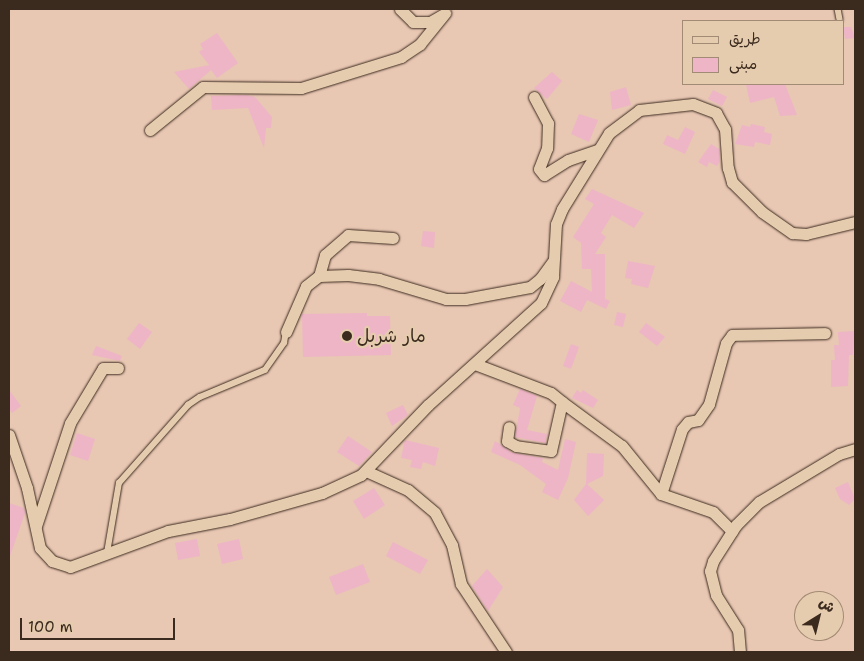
<!DOCTYPE html>
<meta charset="utf-8">
<style>
body{margin:0}
#map{position:relative;width:864px;height:661px;overflow:hidden;background:#e8c7b3;font-family:"Shantell Sans","Playpen Sans Arabic",sans-serif}
div>[style]{position:absolute}
[style*='--x']{left:calc(var(--x)*1px);top:calc(var(--y)*1px);width:calc(var(--w)*1px);rotate:calc(var(--a)*1deg)}
.building>*{inset:0;background:#eeb5c6}
.roads{filter:drop-shadow(0 0 1px #3b2a1e) drop-shadow(0 0 1px #3b2a1e)}
.lane>*{height:5.5px;margin:-2.75px;padding:0 2.75px;transform-origin:2.75px;border-radius:2.75px;background:#e6ccae}
.street>*{height:11px;margin:-5.5px;padding:0 5.5px;transform-origin:5.5px;border-radius:5.5px;background:#e6ccae}
.dots>*{width:14px;height:14px;translate:-50% -50%;box-sizing:border-box;border:2px solid #e6ccae;border-radius:50%}
span{translate:-50% -50%;white-space:nowrap;text-align:center;line-height:1.15;-webkit-text-stroke:4.5px #e6ccae;paint-order:stroke}
.poi-label{font-size:18px;color:#3b2a1e}
.left{translate:0 -50%;text-align:left}
.frame{position:absolute;inset:0;border:10px solid #3b2a1e;pointer-events:none}
.legend{position:absolute;left:682px;top:20px;width:162px;height:65px;box-sizing:border-box;background:#e6ccae;border:1px solid #a28b74;margin:0;padding:6px 9px;list-style:none;font-size:15px;color:#3b2a1e}
.legend li{display:flex;align-items:center;gap:10px;height:25px}
.legend b{width:25px;border:1px solid #a28b74}
.north{position:absolute;left:794px;top:591px;width:50px;height:50px;box-sizing:border-box;background:#e6ccae;border:1px solid #a28b74;border-radius:50%;rotate:36deg;font-size:14px;font-weight:700;line-height:20px;text-align:center;color:#3b2a1e}
.north::after{content:'';display:block;margin:auto;width:18px;height:22px;background:#3b2a1e;clip-path:polygon(50% 0,100% 100%,50% 72%,0 100%)}
.scale{position:absolute;left:20px;top:618px;width:155px;height:22px;box-sizing:border-box;border:2px solid #3b2a1e;border-top:0;padding-left:6px;font-size:15px;line-height:18px;white-space:nowrap;color:#3b2a1e;-webkit-text-stroke:4px #e6ccae;paint-order:stroke}
</style>
<div id="map">
<div class="building">
<div style="clip-path:polygon(843px 27px,851px 27px,855px 38px,845px 39px)"></div>
<div style="clip-path:polygon(217px 33px,238px 63px,217px 78px,211px 70px,189px 89px,174px 72px,209px 65px,199px 52px,203px 49px,200px 44px)"></div>
<div style="clip-path:polygon(552px 72px,562px 81px,547px 99px,534px 88px)"></div>
<div style="clip-path:polygon(746px 84px,785px 84px,797px 115px,780px 116px,774px 97px,750px 103px)"></div>
<div style="clip-path:polygon(626px 87px,631px 105px,612px 110px,610px 92px)"></div>
<div style="clip-path:polygon(713px 90px,727px 97px,722px 106px,708px 99px)"></div>
<div style="clip-path:polygon(246px 95px,255px 97px,272px 117px,271px 128px,266px 128px,264px 148px,248px 108px,212px 110px,211px 96px)"></div>
<div style="clip-path:polygon(579px 114px,598px 120px,589px 142px,571px 134px)"></div>
<div style="clip-path:polygon(751px 124px,765px 127px,764px 132px,772px 134px,770px 145px,755px 142px,754px 147px,735px 144px,742px 125px,750px 127px)"></div>
<div style="clip-path:polygon(685px 127px,695px 132px,685px 154px,663px 144px,667px 135px,678px 140px)"></div>
<div style="clip-path:polygon(711px 144px,719px 149px,720px 161px,717px 166px,709px 162px,707px 167px,698px 162px)"></div>
<div style="clip-path:polygon(592px 189px,644px 213px,634px 228px,612px 215px,601px 233px,606px 237px,595px 254px,605px 254px,605px 299px,610px 301px,606px 309px,587px 300px,581px 312px,560px 301px,571px 281px,592px 292px,591px 269px,582px 269px,581px 243px,573px 237px,594px 204px,585px 199px)"></div>
<div style="clip-path:polygon(423px 231px,435px 232px,434px 248px,421px 246px)"></div>
<div style="clip-path:polygon(628px 261px,655px 266px,648px 288px,631px 284px,632px 279px,625px 278px)"></div>
<div style="clip-path:polygon(617px 312px,626px 314px,623px 327px,614px 325px)"></div>
<div style="clip-path:polygon(367px 313px,367px 316px,390px 316px,391px 355px,303px 357px,302px 314px)"></div>
<div style="clip-path:polygon(139px 323px,152px 332px,140px 349px,127px 339px)"></div>
<div style="clip-path:polygon(646px 323px,665px 337px,657px 346px,639px 332px)"></div>
<div style="clip-path:polygon(855px 331px,853px 355px,849px 355px,848px 386px,831px 387px,831px 360px,835px 360px,834px 345px,839px 345px,838px 332px)"></div>
<div style="clip-path:polygon(571px 344px,579px 347px,571px 369px,563px 366px)"></div>
<div style="clip-path:polygon(96px 346px,122px 356px,120px 361px,92px 355px)"></div>
<div style="clip-path:polygon(520px 389px,537px 396px,527px 430px,547px 434px,545px 443px,515px 437px,520px 408px,513px 405px)"></div>
<div style="clip-path:polygon(9px 390px,21px 406px,12px 413px,9px 409px)"></div>
<div style="clip-path:polygon(577px 390px,581px 393px,583px 390px,598px 400px,593px 408px,572px 398px)"></div>
<div style="clip-path:polygon(403px 405px,408px 415px,392px 426px,386px 413px)"></div>
<div style="clip-path:polygon(77px 433px,95px 439px,88px 461px,70px 455px)"></div>
<div style="clip-path:polygon(348px 436px,372px 452px,359px 466px,337px 452px)"></div>
<div style="clip-path:polygon(565px 439px,576px 442px,568px 478px,558px 500px,542px 492px,546px 484px,520px 465px,491px 452px,495px 441px,513px 453px,543px 458px,542px 462px,558px 470px)"></div>
<div style="clip-path:polygon(405px 440px,439px 448px,435px 466px,423px 462px,421px 469px,410px 467px,412px 460px,401px 458px)"></div>
<div style="clip-path:polygon(587px 453px,604px 454px,603px 476px,587px 484px,604px 500px,588px 516px,574px 500px,586px 484px)"></div>
<div style="clip-path:polygon(848px 482px,855px 499px,849px 505px,840px 499px,835px 488px)"></div>
<div style="clip-path:polygon(374px 488px,385px 505px,364px 519px,353px 501px)"></div>
<div style="clip-path:polygon(9px 503px,24px 508px,25px 513px,10px 556px)"></div>
<div style="clip-path:polygon(197px 539px,200px 556px,178px 560px,175px 543px)"></div>
<div style="clip-path:polygon(239px 539px,243px 559px,222px 564px,217px 544px)"></div>
<div style="clip-path:polygon(393px 542px,428px 560px,420px 574px,386px 556px)"></div>
<div style="clip-path:polygon(363px 564px,370px 582px,336px 595px,329px 577px)"></div>
<div style="clip-path:polygon(487px 569px,503px 587px,488px 611px,472px 586px)"></div>
</div>
<div class="roads">
<div class="lane">
<div style="--x:838;--y:9;--w:10;--a:79"></div>
<div style="--x:107;--y:553;--w:71;--a:-80.3"></div>
<div style="--x:119;--y:483;--w:104;--a:-48.5"></div>
<div style="--x:188;--y:405;--w:14;--a:-34"></div>
<div style="--x:200;--y:397;--w:70;--a:-22.6"></div>
<div style="--x:265;--y:370;--w:33;--a:-55"></div>
<div style="--x:284;--y:343;--w:11;--a:-80"></div>
</div>
<div class="street">
<div style="--x:400;--y:9;--w:18;--a:45"></div>
<div style="--x:413;--y:22;--w:17;--a:0"></div>
<div style="--x:430;--y:22;--w:14;--a:-30"></div>
<div style="--x:534;--y:97;--w:30;--a:62"></div>
<div style="--x:548;--y:123;--w:25;--a:92"></div>
<div style="--x:547;--y:148;--w:22;--a:111"></div>
<div style="--x:539;--y:169;--w:8;--a:50"></div>
<div style="--x:544;--y:175;--w:28;--a:-32"></div>
<div style="--x:568;--y:160;--w:31;--a:-19"></div>
<div style="--x:150;--y:130;--w:68;--a:-39.1"></div>
<div style="--x:203;--y:87;--w:98;--a:0.6"></div>
<div style="--x:301;--y:88;--w:105;--a:-17.2"></div>
<div style="--x:401;--y:57;--w:23;--a:-34"></div>
<div style="--x:420;--y:44;--w:40;--a:-51"></div>
<div style="--x:319;--y:276;--w:22;--a:-74"></div>
<div style="--x:325;--y:255;--w:30;--a:-41"></div>
<div style="--x:348;--y:235;--w:45;--a:3.8"></div>
<div style="--x:286;--y:332;--w:50;--a:-66.5"></div>
<div style="--x:306;--y:286;--w:16;--a:-38"></div>
<div style="--x:319;--y:276;--w:29;--a:-2"></div>
<div style="--x:348;--y:275;--w:31;--a:7"></div>
<div style="--x:379;--y:279;--w:70;--a:16.6"></div>
<div style="--x:446;--y:299;--w:19;--a:0"></div>
<div style="--x:465;--y:299;--w:66;--a:-10.5"></div>
<div style="--x:530;--y:287;--w:13;--a:-39"></div>
<div style="--x:540;--y:279;--w:22;--a:-54"></div>
<div style="--x:475;--y:364;--w:81;--a:20.9"></div>
<div style="--x:551;--y:393;--w:14;--a:39"></div>
<div style="--x:562;--y:402;--w:50;--a:102.7"></div>
<div style="--x:551;--y:451;--w:35;--a:-172"></div>
<div style="--x:516;--y:446;--w:10;--a:-151"></div>
<div style="--x:507;--y:441;--w:14;--a:-82"></div>
<div style="--x:562;--y:402;--w:74;--a:36.3"></div>
<div style="--x:622;--y:446;--w:62;--a:50.9"></div>
<div style="--x:661;--y:494;--w:55;--a:19.1"></div>
<div style="--x:713;--y:512;--w:27;--a:45"></div>
<div style="--x:9;--y:435;--w:56;--a:71.2"></div>
<div style="--x:27;--y:488;--w:61;--a:77.8"></div>
<div style="--x:40;--y:548;--w:18;--a:47"></div>
<div style="--x:52;--y:561;--w:19;--a:18"></div>
<div style="--x:70;--y:567;--w:104;--a:-20.2"></div>
<div style="--x:168;--y:531;--w:63;--a:-11"></div>
<div style="--x:230;--y:519;--w:96;--a:-15.8"></div>
<div style="--x:322;--y:493;--w:43;--a:-24.8"></div>
<div style="--x:361;--y:475;--w:97;--a:-46.3"></div>
<div style="--x:428;--y:405;--w:152;--a:-42.1"></div>
<div style="--x:541;--y:303;--w:29;--a:-65"></div>
<div style="--x:553;--y:277;--w:53;--a:-86.8"></div>
<div style="--x:556;--y:224;--w:16;--a:-68"></div>
<div style="--x:562;--y:209;--w:89;--a:-58.3"></div>
<div style="--x:609;--y:133;--w:38;--a:-37"></div>
<div style="--x:639;--y:110;--w:54;--a:-6.3"></div>
<div style="--x:693;--y:104;--w:25;--a:21"></div>
<div style="--x:716;--y:113;--w:18;--a:61"></div>
<div style="--x:725;--y:129;--w:39;--a:86"></div>
<div style="--x:728;--y:168;--w:15;--a:74"></div>
<div style="--x:732;--y:182;--w:42;--a:45"></div>
<div style="--x:762;--y:212;--w:37;--a:35"></div>
<div style="--x:792;--y:233;--w:14;--a:4"></div>
<div style="--x:806;--y:234;--w:50;--a:-13.8"></div>
<div style="--x:366;--y:471;--w:46;--a:24.3"></div>
<div style="--x:408;--y:490;--w:35;--a:40"></div>
<div style="--x:435;--y:513;--w:36;--a:62"></div>
<div style="--x:452;--y:545;--w:40;--a:77"></div>
<div style="--x:461;--y:584;--w:82;--a:56.5"></div>
<div style="--x:661;--y:494;--w:68;--a:-72.1"></div>
<div style="--x:682;--y:429;--w:9;--a:-49"></div>
<div style="--x:688;--y:422;--w:10;--a:-11"></div>
<div style="--x:698;--y:420;--w:19;--a:-55"></div>
<div style="--x:709;--y:404;--w:63;--a:-74.4"></div>
<div style="--x:726;--y:343;--w:10;--a:-53"></div>
<div style="--x:732;--y:335;--w:93;--a:-1.2"></div>
<div style="--x:36;--y:526;--w:108;--a:-71.7"></div>
<div style="--x:70;--y:423;--w:64;--a:-59"></div>
<div style="--x:103;--y:368;--w:15;--a:0"></div>
<div style="--x:740;--y:652;--w:22;--a:-95"></div>
<div style="--x:738;--y:630;--w:41;--a:-122.2"></div>
<div style="--x:716;--y:595;--w:25;--a:-104"></div>
<div style="--x:710;--y:571;--w:10;--a:-73"></div>
<div style="--x:713;--y:561;--w:43;--a:-57.4"></div>
<div style="--x:736;--y:525;--w:33;--a:-45"></div>
<div style="--x:759;--y:502;--w:93;--a:-31"></div>
<div style="--x:839;--y:454;--w:17;--a:-17"></div>
</div>
</div>
<div class="dots">
<div style="left:347px;top:336px;background:#3b2a1e"></div>
</div>
<div class="poi-label">
<span class="left" style="left:357px;top:336px">مار شربل</span>
</div>
<div class="frame"></div>
<ul class="legend">
<li><b style="height:6px;background:#e6ccae"></b>طريق</li>
<li><b style="height:14px;background:#eeb5c6"></b>مبنى</li>
</ul>
<div class="north">ش</div>
<div class="scale">100 m</div>
</div>
